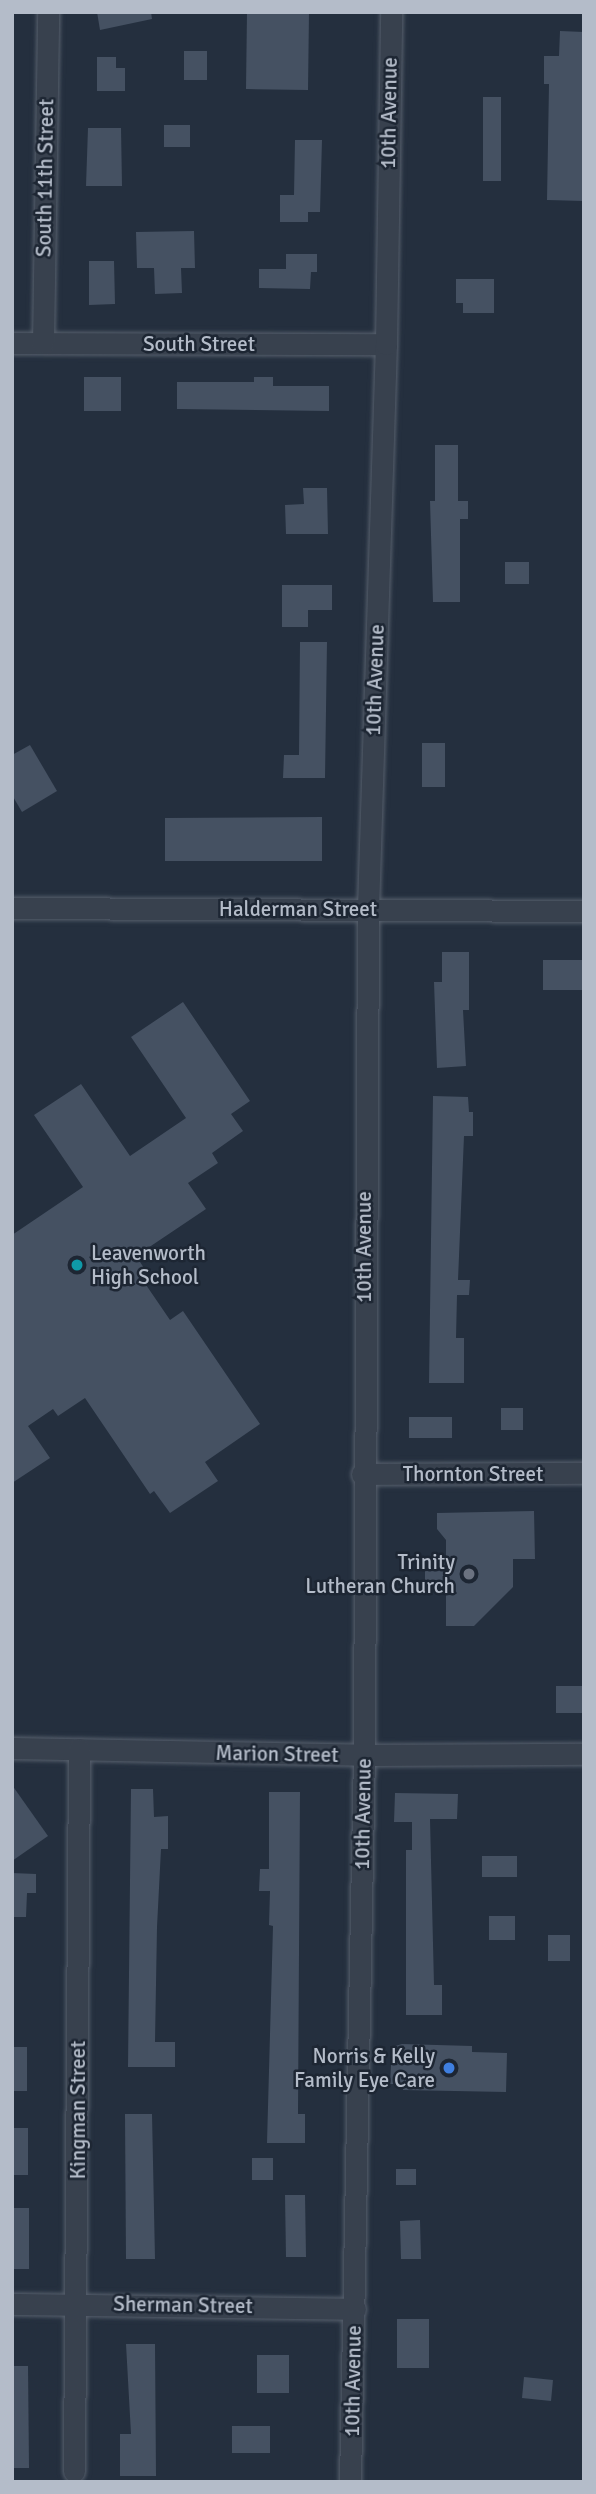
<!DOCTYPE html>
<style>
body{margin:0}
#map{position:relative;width:596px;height:2494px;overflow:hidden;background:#242f3e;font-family:Signika,sans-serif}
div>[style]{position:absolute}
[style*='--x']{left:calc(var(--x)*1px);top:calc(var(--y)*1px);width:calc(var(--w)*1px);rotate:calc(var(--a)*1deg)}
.building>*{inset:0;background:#455162}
.roads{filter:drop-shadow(0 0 2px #565f6c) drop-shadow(0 0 2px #565f6c)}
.minor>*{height:21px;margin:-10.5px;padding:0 10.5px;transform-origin:10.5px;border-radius:10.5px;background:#38414e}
.dots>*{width:19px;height:19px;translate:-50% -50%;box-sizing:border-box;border:4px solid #1d2633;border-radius:50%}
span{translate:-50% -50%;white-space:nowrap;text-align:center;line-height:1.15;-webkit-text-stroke:5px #1d2633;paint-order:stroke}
.street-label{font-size:21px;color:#b4bcc9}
.poi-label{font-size:21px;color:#b4bcc9}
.left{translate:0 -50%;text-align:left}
.right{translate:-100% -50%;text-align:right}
.frame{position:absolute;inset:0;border:14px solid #b4bcc9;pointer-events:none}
</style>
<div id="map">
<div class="building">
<div style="clip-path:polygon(97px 12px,151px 12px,152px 19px,100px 30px)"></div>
<div style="clip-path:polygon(247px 12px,309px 12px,308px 90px,246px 89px)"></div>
<div style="clip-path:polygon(560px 31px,584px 32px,584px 201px,547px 200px,549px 84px,544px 84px,544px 56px,559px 56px)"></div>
<div style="clip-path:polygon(184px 51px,207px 51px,207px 80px,184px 80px)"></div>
<div style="clip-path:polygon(97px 57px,116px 57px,116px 68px,125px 68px,125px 91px,97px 91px)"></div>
<div style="clip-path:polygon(483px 97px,501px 97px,501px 181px,483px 181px)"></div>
<div style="clip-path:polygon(164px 125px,190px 125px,190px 147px,164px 147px)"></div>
<div style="clip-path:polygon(88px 128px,121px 128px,122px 186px,86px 186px)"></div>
<div style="clip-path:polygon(295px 140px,322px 140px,320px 212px,308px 212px,308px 222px,280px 222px,280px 195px,294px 195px)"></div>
<div style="clip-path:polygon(194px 231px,195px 268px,181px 268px,182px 293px,155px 294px,154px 268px,137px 268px,136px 232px)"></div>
<div style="clip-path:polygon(286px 254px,317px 254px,317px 272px,311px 272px,310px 289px,259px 288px,259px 269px,286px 269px)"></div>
<div style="clip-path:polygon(89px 261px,114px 261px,115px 304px,89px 305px)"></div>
<div style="clip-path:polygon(456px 279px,494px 279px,494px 313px,463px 313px,463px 303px,456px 303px)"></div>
<div style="clip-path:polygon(84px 377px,121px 377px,121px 411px,84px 411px)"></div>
<div style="clip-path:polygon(254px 377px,273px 377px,273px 386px,329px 386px,329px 411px,177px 409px,177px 382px,254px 382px)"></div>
<div style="clip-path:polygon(435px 445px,458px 445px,458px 501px,468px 501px,468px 519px,460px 519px,460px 602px,433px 602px,430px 501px,435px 501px)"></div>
<div style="clip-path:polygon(303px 488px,327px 488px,328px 534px,286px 534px,285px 505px,304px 504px)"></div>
<div style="clip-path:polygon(505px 562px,529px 562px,529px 584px,505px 584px)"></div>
<div style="clip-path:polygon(282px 585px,332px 585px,332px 610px,308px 610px,308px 627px,282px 627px)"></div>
<div style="clip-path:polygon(300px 642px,327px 642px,325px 778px,283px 778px,284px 755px,299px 755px)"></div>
<div style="clip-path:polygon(422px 743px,445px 743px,445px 787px,422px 787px)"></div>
<div style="clip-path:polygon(30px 745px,57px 791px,22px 812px,12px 795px,12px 755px)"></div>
<div style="clip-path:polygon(322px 817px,322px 861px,165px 861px,165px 818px)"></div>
<div style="clip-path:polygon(442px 952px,469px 952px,469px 1010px,463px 1010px,466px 1066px,437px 1068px,434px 982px,442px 982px)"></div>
<div style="clip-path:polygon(543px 960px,584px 960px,584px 990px,543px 990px)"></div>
<div style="clip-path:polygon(183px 1002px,250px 1101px,231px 1114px,243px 1131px,212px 1153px,218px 1163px,188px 1183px,206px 1209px,136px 1256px,148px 1274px,142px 1279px,170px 1320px,183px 1311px,260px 1424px,205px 1462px,218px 1481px,170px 1513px,154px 1491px,150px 1494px,85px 1398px,58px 1416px,53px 1409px,28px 1426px,50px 1458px,12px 1483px,12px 1235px,83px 1187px,34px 1115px,81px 1084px,130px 1156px,186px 1118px,131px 1037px)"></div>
<div style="clip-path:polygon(433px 1096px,468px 1097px,469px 1112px,473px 1112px,473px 1136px,464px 1136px,458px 1280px,470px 1280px,469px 1295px,457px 1295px,456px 1338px,464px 1338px,464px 1383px,429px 1383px)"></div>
<div style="clip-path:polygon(501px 1408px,523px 1408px,523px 1430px,501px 1430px)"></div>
<div style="clip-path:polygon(409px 1417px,452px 1417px,452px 1438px,409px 1438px)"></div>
<div style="clip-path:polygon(534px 1511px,535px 1559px,513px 1559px,513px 1587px,474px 1626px,446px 1626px,446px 1590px,425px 1590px,425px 1561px,446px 1561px,446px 1540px,437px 1529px,437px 1513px)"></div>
<div style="clip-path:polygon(556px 1686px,584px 1686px,584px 1713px,556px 1713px)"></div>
<div style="clip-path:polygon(12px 1785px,48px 1836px,12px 1861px)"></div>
<div style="clip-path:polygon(131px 1789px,153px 1789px,154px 1817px,168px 1816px,168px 1849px,161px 1849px,157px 1927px,155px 2042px,175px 2042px,175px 2067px,128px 2067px)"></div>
<div style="clip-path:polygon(269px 1792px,300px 1792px,298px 2114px,305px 2114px,305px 2143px,267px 2143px,273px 1926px,269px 1925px,270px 1891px,259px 1891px,260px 1869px,269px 1869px)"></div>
<div style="clip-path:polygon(395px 1793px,458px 1794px,457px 1819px,430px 1819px,434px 1985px,442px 1985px,442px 2015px,406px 2015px,406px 1850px,412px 1850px,412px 1822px,394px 1822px)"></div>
<div style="clip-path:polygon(482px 1856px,517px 1856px,517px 1877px,482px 1877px)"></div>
<div style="clip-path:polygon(12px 1873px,36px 1874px,36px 1893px,27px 1893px,26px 1917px,12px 1917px)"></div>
<div style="clip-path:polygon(489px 1916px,515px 1916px,515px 1940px,489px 1940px)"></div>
<div style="clip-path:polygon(548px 1935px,570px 1935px,570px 1961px,548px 1961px)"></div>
<div style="clip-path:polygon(402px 2044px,472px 2046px,472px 2052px,507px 2053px,506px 2092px,403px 2090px,403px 2084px,390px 2084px,392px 2047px)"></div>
<div style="clip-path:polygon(12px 2047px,27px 2047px,27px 2091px,12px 2091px)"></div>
<div style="clip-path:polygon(125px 2114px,152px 2114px,155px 2259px,126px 2259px)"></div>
<div style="clip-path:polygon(12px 2128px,28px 2128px,28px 2175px,12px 2175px)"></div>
<div style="clip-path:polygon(252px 2158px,273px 2158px,273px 2180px,252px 2180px)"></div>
<div style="clip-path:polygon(396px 2169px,416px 2169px,416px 2185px,396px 2185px)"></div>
<div style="clip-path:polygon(285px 2195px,305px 2195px,306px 2257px,286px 2257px)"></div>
<div style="clip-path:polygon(12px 2208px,29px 2208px,29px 2269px,12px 2269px)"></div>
<div style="clip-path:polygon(420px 2220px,421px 2259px,401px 2259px,400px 2221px)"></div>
<div style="clip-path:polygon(397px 2319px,429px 2319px,429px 2368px,397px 2368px)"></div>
<div style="clip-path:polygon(126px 2344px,155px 2344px,156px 2476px,120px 2476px,120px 2434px,131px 2434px)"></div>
<div style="clip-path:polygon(257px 2355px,289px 2355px,289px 2393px,257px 2393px)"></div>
<div style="clip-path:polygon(12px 2366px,28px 2366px,29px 2468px,12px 2468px)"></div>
<div style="clip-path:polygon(524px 2377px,553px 2380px,551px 2401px,522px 2398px)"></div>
<div style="clip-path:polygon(232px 2426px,270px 2426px,270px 2453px,232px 2453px)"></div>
</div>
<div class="roads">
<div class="minor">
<div style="--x:12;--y:343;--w:374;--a:0.2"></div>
<div style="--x:43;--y:343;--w:331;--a:-89.1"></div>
<div style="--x:12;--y:908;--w:572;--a:0.3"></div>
<div style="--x:362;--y:1474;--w:222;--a:-0.3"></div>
<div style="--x:12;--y:1748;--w:352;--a:1.1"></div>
<div style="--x:364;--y:1755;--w:220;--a:-0.3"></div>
<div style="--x:12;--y:2304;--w:343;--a:0.8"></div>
<div style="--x:74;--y:2471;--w:722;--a:-89.6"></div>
<div style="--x:350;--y:2482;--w:727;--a:-88.9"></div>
<div style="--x:364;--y:1755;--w:846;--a:-89.73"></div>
<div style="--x:368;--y:909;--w:565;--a:-88.18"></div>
<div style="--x:386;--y:344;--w:332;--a:-89.1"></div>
</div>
</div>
<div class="dots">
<div style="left:77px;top:1265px;background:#0f9aa8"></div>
<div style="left:469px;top:1574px;background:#6b7280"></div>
<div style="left:449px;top:2068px;background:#3f7fe0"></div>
</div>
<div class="street-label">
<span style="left:389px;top:113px;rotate:-89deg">10th Avenue</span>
<span style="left:45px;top:178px;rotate:-89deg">South 11th Street</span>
<span style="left:199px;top:344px">South Street</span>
<span style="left:375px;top:680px;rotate:-88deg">10th Avenue</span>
<span style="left:298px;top:909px">Halderman Street</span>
<span style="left:364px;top:1247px;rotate:-90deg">10th Avenue</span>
<span style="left:473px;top:1474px">Thornton Street</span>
<span style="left:277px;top:1754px;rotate:1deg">Marion Street</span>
<span style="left:363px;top:1814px;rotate:-89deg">10th Avenue</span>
<span style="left:78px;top:2110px;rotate:-90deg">Kingman Street</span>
<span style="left:183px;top:2305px;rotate:1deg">Sherman Street</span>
<span style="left:353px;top:2381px;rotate:-89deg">10th Avenue</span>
</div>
<div class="poi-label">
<span class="left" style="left:91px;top:1265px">Leavenworth<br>High School</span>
<span class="right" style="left:455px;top:1574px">Trinity<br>Lutheran Church</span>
<span class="right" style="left:435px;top:2068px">Norris &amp; Kelly<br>Family Eye Care</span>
</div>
<div class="frame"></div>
</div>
